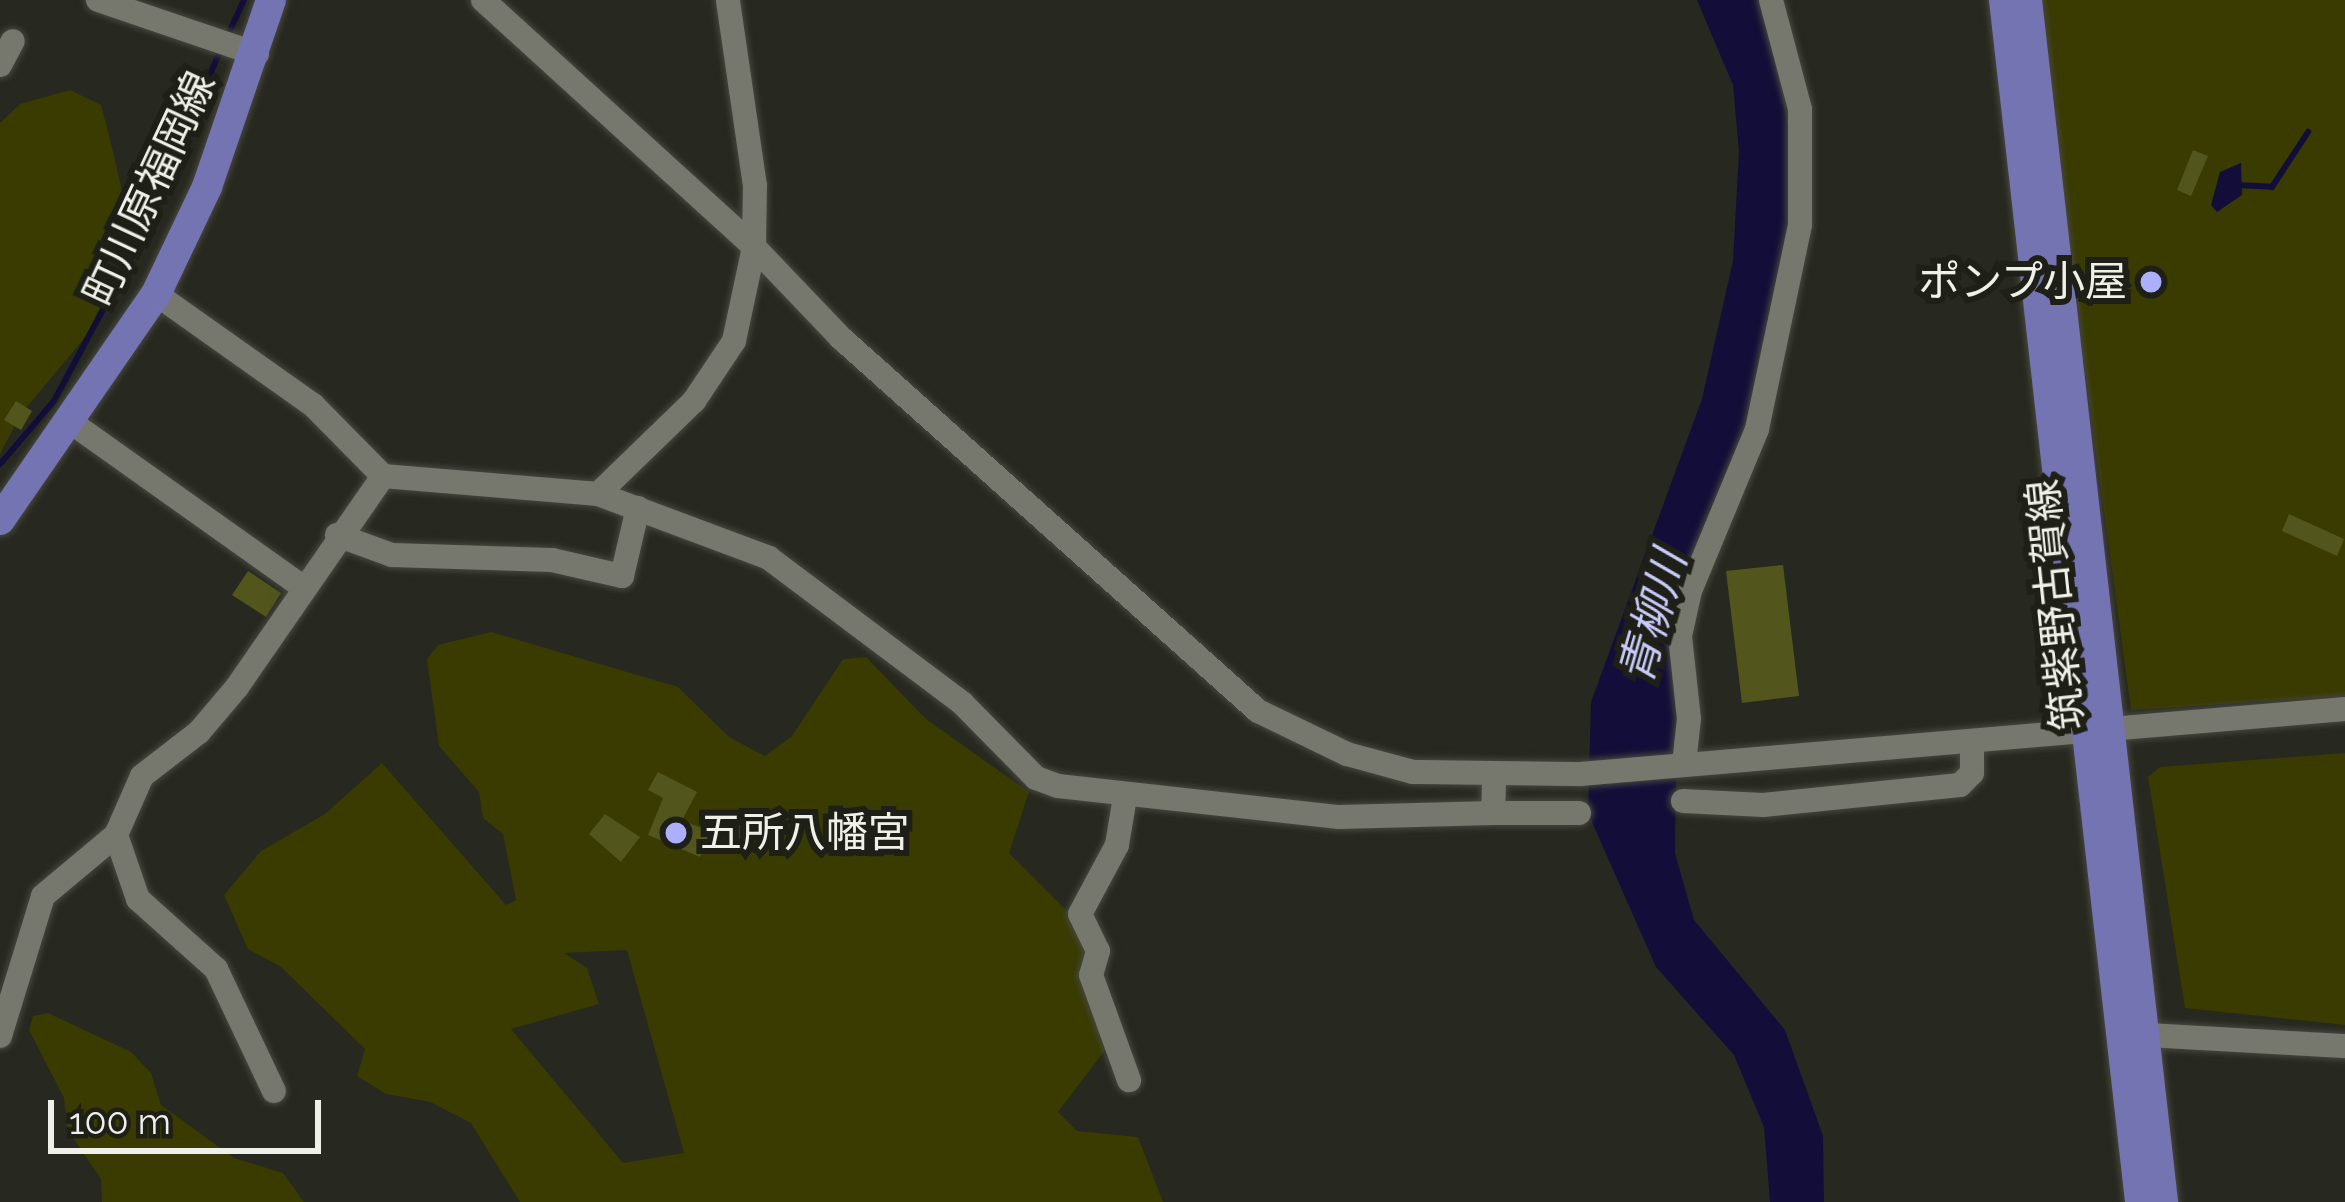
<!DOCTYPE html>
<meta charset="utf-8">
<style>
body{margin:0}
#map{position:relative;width:2345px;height:1202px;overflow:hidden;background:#27281f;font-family:Raleway,"Noto Sans JP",sans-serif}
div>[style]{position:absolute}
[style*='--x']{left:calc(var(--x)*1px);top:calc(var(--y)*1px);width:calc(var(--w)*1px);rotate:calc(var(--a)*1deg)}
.green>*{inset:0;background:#393b01}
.water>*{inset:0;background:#130e39}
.stream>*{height:6px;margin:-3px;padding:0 3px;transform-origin:3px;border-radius:3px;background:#130e39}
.building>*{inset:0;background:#53561c}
.roads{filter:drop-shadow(0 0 3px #46473f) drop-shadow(0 0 3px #46473f)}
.minor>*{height:24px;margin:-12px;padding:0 12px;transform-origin:12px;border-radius:12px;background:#76786d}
.major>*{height:30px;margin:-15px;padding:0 15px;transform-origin:15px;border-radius:15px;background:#7574b3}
.dots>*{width:33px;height:33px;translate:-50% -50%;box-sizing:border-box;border:6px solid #1e1f16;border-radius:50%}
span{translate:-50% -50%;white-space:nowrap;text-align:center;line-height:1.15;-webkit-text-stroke:12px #1e1f16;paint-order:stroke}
.street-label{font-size:42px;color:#eff0ea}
.poi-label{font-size:42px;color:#eff0ea}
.right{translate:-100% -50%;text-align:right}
.left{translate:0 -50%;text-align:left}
.water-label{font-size:45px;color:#c8cbfa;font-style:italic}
.scale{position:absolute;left:48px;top:1100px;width:273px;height:54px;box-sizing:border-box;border:6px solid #eff0ea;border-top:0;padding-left:15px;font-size:36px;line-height:42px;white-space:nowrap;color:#eff0ea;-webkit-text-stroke:9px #1e1f16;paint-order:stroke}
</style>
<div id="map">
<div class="green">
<div style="clip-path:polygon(2035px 0,2345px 0,2345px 696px,2131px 710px)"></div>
<div style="clip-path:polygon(70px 90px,101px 105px,111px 143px,124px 200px,105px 255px,114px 278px,87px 335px,21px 414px,0 454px,0 123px,20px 104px)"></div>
<div style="clip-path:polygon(evenodd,491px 632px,678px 687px,729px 737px,765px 756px,792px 736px,843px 659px,866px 657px,926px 719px,1029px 792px,1009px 853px,1068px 912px,1088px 948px,1115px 1037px,1058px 1112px,1077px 1131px,1138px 1137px,1163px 1202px,520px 1202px,471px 1123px,430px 1102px,386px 1094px,357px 1076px,365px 1049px,281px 967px,248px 949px,224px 895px,261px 851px,325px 814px,382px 763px,506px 905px,516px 900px,503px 834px,483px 818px,479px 792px,439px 746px,427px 659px,438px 645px,491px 632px,627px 950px,684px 1153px,623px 1163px,511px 1029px,599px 1004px,587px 968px,564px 953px,627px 950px)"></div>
<div style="clip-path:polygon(2345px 753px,2345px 1025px,2185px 1008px,2148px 777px,2160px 767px)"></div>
<div style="clip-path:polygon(48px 1013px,131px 1052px,151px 1073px,161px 1105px,234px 1158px,283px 1173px,304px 1202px,102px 1202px,101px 1179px,67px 1129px,64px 1098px,29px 1030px,33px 1016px)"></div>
</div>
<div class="water">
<div style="clip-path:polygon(1697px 0,1763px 0,1792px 148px,1787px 263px,1761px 384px,1708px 530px,1677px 698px,1675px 853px,1694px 920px,1785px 1030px,1823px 1136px,1824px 1202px,1770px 1202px,1764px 1127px,1734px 1055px,1656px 967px,1588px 813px,1591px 702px,1702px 399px,1733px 261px,1739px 151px,1733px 85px)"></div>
<div style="clip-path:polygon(2241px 163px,2242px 195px,2217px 212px,2211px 205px,2220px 172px)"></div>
</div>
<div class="stream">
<div style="--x:226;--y:39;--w:43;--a:-65.2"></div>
<div style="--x:2237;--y:185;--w:35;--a:3"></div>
<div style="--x:2272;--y:187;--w:66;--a:-56.8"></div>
<div style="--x:0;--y:464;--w:83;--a:-49.4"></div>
<div style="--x:54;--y:401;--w:157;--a:-61.8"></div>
<div style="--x:128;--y:263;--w:231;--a:-66.5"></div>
</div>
<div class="building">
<div style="clip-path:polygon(2193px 150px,2208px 156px,2191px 196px,2177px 190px)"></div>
<div style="clip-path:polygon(2149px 267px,2165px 287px,2153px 297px,2137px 276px)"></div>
<div style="clip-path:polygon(16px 401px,32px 411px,21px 430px,4px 420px)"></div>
<div style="clip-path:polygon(2289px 514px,2344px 539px,2337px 556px,2282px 531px)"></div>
<div style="clip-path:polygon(1783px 565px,1799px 696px,1742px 703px,1726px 571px)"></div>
<div style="clip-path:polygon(248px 571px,281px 593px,266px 617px,232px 595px)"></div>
<div style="clip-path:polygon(658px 772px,697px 792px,682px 820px,711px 832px,700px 857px,648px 835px,663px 798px,648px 790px)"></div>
<div style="clip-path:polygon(605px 814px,640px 837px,621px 862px,589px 834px)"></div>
</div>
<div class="roads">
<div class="minor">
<div style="--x:98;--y:0;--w:168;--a:18.8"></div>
<div style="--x:483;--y:0;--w:367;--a:42.3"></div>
<div style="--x:754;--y:247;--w:126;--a:46.3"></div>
<div style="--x:841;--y:338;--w:559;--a:41.81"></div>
<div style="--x:1258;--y:711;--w:99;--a:25.8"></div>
<div style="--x:1347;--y:754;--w:68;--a:15.3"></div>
<div style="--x:1413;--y:772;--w:167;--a:0.7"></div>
<div style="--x:1580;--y:774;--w:768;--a:-4.86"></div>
<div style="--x:0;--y:65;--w:27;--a:-62"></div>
<div style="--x:156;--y:294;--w:192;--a:35.3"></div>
<div style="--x:313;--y:405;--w:100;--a:45.4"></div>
<div style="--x:383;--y:476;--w:216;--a:4.8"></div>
<div style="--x:598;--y:494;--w:183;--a:20.5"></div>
<div style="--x:769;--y:558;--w:241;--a:36.9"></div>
<div style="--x:962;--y:703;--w:105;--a:45.4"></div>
<div style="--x:1036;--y:778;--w:23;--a:20"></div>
<div style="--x:1058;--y:786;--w:283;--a:6.3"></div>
<div style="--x:1339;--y:817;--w:154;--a:-1.5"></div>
<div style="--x:1493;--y:813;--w:38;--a:-88"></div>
<div style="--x:72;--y:423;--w:283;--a:35.4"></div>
<div style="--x:598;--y:494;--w:134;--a:-44.1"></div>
<div style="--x:694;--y:401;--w:72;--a:-56.3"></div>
<div style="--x:734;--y:341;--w:96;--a:-78"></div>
<div style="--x:754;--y:247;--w:61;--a:-89.1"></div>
<div style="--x:755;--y:186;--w:188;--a:-98.3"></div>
<div style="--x:337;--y:535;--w:59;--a:20"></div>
<div style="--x:392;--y:555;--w:160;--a:1.8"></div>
<div style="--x:552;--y:560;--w:72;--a:12.9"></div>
<div style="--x:622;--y:576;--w:70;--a:-76.8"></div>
<div style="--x:1684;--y:764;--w:45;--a:-83.7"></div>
<div style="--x:1689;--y:719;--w:83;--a:-96.2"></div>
<div style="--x:1680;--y:636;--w:46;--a:-77.5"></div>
<div style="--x:1690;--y:591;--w:175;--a:-67.5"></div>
<div style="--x:1757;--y:429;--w:208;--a:-78.1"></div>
<div style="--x:1800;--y:225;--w:116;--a:-90"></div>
<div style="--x:1800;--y:109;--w:113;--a:-104.9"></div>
<div style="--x:1125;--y:797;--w:49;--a:99.5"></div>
<div style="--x:1117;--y:845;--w:78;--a:118.2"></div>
<div style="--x:1080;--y:914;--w:41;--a:64.1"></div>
<div style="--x:1098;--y:951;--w:25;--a:106"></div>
<div style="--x:1091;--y:975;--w:112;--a:70.1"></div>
<div style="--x:1683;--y:801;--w:80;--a:2.9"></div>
<div style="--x:1763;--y:805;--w:198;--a:-5.8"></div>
<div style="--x:1960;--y:785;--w:17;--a:-45"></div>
<div style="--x:1972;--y:773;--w:31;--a:-90"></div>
<div style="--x:1493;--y:813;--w:86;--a:0"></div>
<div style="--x:116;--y:835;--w:68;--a:71"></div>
<div style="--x:138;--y:899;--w:105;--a:41.9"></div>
<div style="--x:216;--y:969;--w:135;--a:64.6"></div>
<div style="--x:2146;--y:1035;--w:199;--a:3.2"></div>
<div style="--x:0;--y:1036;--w:146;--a:-72.9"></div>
<div style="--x:43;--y:896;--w:95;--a:-39.9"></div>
<div style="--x:116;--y:835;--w:64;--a:-66.2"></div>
<div style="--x:142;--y:776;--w:72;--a:-37.7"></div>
<div style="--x:199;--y:732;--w:59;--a:-49.8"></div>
<div style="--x:237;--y:687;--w:257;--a:-55.3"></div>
</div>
<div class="major">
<div style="--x:2004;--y:0;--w:1210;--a:83.54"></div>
<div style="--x:2027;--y:0;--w:1210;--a:83.54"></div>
<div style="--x:0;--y:520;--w:275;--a:-55.4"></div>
<div style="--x:156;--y:294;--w:119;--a:-64.5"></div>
<div style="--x:207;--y:187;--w:198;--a:-71.1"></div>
</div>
</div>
<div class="dots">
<div style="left:2151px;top:282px;background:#acaffb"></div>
<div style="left:676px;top:833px;background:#acaffb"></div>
</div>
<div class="street-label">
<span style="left:150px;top:189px;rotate:-65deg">町川原福岡線</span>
<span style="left:2056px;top:605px;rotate:-96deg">筑紫野古賀線</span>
</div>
<div class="poi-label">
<span class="right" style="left:2127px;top:282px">ポンプ小屋</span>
<span class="left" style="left:700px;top:833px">五所八幡宮</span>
</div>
<div class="water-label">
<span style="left:1653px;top:617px;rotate:-74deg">青柳川</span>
</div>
<div class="scale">100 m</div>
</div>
